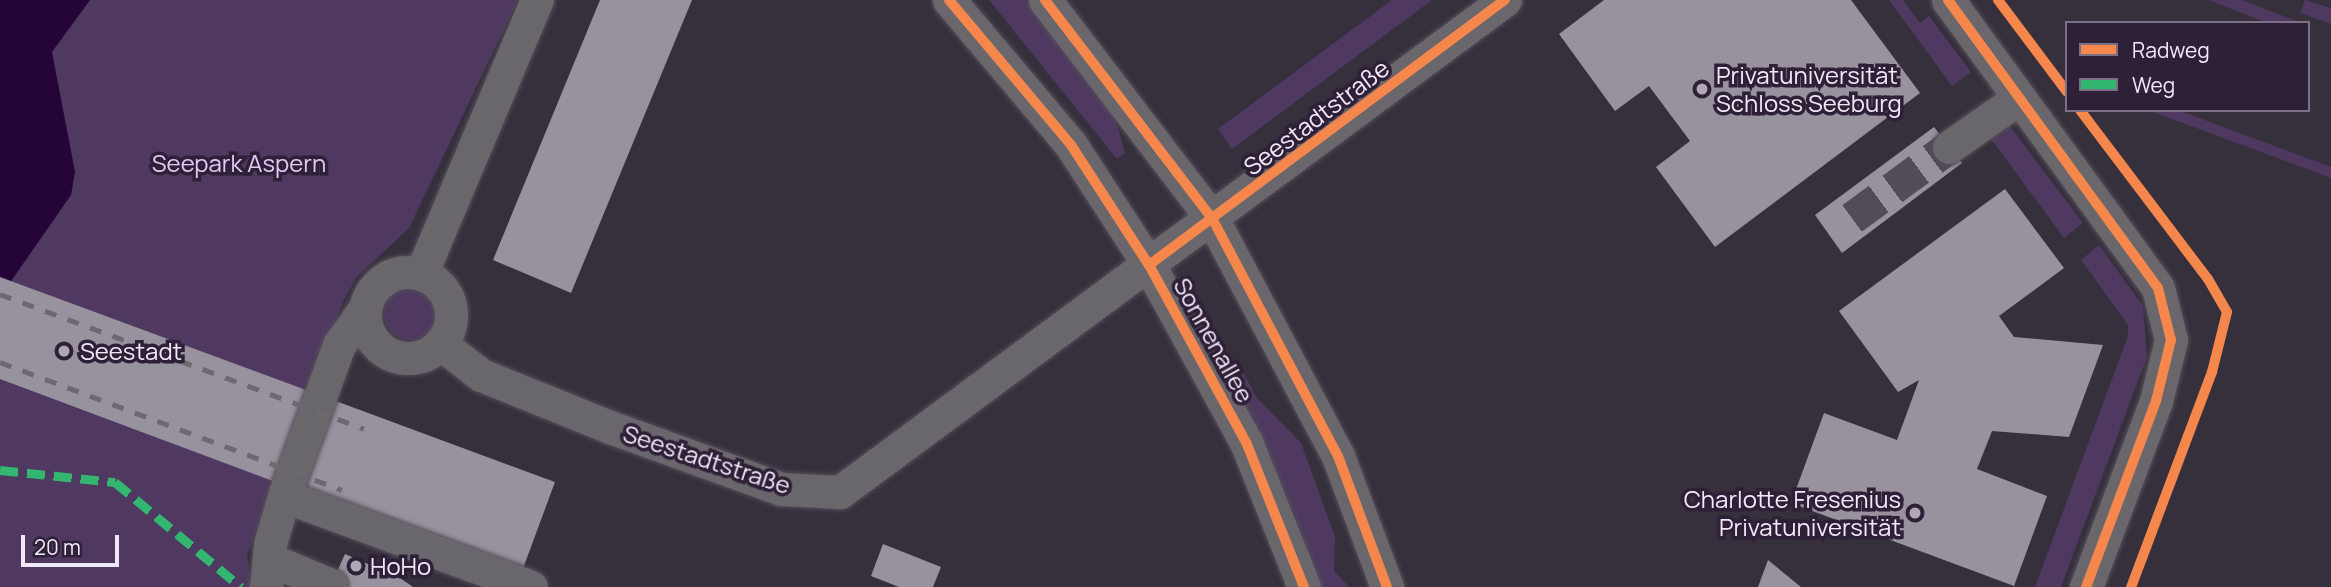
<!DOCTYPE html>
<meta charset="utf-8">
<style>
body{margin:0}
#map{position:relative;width:2331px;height:587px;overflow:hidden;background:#362f3c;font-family:Manrope,sans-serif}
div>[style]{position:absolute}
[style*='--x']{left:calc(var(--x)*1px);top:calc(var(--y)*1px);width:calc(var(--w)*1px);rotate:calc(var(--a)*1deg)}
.green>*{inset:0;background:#4f3960}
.round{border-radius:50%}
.water>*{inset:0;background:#250437}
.building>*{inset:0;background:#98919e}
.minor-tunnel>*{height:33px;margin-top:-16.5px;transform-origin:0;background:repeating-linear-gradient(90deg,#524b58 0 33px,transparent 0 50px)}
.roads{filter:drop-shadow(0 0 2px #544e59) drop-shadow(0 0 2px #544e59)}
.minor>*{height:33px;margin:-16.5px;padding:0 16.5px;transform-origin:16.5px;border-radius:16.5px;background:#69666c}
.minor>.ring{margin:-16.5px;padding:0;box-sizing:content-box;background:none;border:33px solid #69666c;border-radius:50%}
.rail>*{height:5px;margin-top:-2.5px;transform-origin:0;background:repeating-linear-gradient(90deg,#6d6970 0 12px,transparent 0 24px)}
.quiet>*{height:9px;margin-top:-4.5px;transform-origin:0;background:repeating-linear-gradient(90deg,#33b770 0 18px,transparent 0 27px)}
.cycleway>*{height:10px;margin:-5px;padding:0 5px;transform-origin:5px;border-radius:5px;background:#f5874c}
.dots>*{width:19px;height:19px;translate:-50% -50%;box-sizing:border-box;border:4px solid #2d2037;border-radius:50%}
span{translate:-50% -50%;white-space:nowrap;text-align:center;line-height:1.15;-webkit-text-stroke:7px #2d2037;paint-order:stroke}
.poi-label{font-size:24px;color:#f1e9f8}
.left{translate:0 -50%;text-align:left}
.right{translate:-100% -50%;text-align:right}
.street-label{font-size:24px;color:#f1e9f8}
.park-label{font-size:24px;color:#e0c9f4}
.legend{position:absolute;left:2065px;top:21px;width:245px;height:91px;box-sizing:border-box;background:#2d2037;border:2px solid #7b7084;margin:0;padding:9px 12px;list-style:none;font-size:21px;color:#f1e9f8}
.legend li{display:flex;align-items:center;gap:14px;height:35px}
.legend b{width:35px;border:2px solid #7b7084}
.scale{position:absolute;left:21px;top:535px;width:98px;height:32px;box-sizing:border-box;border:4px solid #f1e9f8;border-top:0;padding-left:9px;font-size:21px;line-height:24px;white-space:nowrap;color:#f1e9f8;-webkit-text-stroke:5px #2d2037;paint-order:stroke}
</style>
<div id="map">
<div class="green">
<div style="clip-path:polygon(56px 0,518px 0,409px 228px,356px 278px,343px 302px,247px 555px,252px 587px,0 587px,0 297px,44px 121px)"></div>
<div style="clip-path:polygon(989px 0,1031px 0,1116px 121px,1125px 153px,1117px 159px)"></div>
<div style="clip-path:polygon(1392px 0,1432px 0,1232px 149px,1218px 129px)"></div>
<div style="clip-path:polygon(1889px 0,1903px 0,1920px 23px,1929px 16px,1971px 72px,1952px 86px)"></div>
<div style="clip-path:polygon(2208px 0,2241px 0,2302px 23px,2268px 23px)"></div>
<div style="clip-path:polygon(2305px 0,2331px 8px,2331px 24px,2300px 13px)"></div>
<div style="clip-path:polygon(2148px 110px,2178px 110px,2331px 167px,2331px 178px)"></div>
<div style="clip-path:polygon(2009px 125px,2083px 223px,2064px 238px,1991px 139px)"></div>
<div style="clip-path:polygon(2099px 245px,2143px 306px,2147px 357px,2061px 587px,2035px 587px,2128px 336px,2128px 325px,2081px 260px)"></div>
<div class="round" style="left:384px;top:288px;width:52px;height:52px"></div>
<div style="clip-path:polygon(1244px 374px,1257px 398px,1301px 443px,1335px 537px,1334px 571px,1349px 587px,1319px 587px,1293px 511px,1233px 380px)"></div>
</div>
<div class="water">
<div style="clip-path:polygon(0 0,90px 0,52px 52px,75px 172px,71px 195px,0 297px)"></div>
</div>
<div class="building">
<div style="clip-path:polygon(600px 0,692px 0,571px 293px,493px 260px)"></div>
<div style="clip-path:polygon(1604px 0,1851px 0,1920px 93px,1715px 247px,1656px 167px,1690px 141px,1649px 86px,1615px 111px,1559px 34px)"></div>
<div style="clip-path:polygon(1934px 127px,1962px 163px,1842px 253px,1815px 215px)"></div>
<div style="clip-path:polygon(2005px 189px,2064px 268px,1999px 316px,2014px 337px,2103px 345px,2069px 437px,1992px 431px,1977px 469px,2047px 496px,2014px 586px,1791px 503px,1824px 413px,1897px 440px,1919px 380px,1898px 392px,1839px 311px)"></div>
<div style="clip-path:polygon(0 277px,555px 482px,521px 574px,0 379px)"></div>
<div style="clip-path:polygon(883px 544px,941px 567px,933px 587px,899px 587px,871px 576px)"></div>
<div style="clip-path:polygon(345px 554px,400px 578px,413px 587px,330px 587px)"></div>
<div style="clip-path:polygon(1768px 560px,1801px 587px,1758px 587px)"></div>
</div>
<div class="minor-tunnel">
<div style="--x:1852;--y:218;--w:120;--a:-36.2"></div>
</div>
<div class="roads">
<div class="minor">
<div style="--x:949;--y:0;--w:189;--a:49.9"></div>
<div style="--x:1071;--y:145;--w:143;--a:57"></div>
<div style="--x:1149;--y:265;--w:202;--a:61.3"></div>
<div style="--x:1246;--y:442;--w:156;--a:68.2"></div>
<div style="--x:1045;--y:0;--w:277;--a:52.6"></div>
<div style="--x:1213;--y:220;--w:267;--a:62.1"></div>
<div style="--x:1338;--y:456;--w:140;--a:69.5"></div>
<div style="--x:1948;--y:0;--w:356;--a:53.9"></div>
<div style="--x:2158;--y:288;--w:54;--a:76"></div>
<div style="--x:2171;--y:340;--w:63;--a:103.8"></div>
<div style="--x:2156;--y:401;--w:199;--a:110.6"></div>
<div style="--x:1949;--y:147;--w:85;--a:-35"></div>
<div class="ring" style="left:365px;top:272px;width:53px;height:53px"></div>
<div style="--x:421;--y:274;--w:298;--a:-67.1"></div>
<div style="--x:440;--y:343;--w:52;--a:38"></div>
<div style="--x:481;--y:375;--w:139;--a:22"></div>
<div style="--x:610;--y:427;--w:182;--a:19.9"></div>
<div style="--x:781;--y:489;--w:59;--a:2.9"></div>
<div style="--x:840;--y:492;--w:827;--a:-36.5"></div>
<div style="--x:284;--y:496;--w:263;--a:20.2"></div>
<div style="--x:271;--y:560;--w:65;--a:22.6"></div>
<div style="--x:266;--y:587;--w:43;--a:-84.7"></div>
<div style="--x:270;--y:544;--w:50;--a:-73.7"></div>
<div style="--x:284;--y:496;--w:161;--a:-70"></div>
<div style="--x:339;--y:345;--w:45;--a:-54.9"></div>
</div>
</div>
<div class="rail">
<div style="--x:0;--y:294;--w:388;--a:20.3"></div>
<div style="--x:0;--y:362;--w:365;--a:20.5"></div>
</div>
<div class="quiet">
<div style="--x:0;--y:470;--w:116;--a:6"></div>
<div style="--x:115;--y:482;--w:164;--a:39.8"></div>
</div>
<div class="cycleway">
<div style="--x:949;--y:0;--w:189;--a:49.9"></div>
<div style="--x:1071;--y:145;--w:143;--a:57"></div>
<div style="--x:1149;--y:265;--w:202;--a:61.3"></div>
<div style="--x:1246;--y:442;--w:156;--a:68.2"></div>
<div style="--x:1045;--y:0;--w:277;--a:52.6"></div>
<div style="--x:1213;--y:220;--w:267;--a:62.1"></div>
<div style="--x:1338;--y:456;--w:140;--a:69.5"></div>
<div style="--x:1948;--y:0;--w:356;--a:53.9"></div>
<div style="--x:2158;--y:288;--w:54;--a:76"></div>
<div style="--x:2171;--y:340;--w:63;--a:103.8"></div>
<div style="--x:2156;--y:401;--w:199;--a:110.6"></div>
<div style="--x:1998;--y:0;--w:115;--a:53.1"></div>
<div style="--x:2080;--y:110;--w:212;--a:52.9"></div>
<div style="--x:2208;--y:279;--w:38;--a:60"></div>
<div style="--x:2227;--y:312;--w:62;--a:104"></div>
<div style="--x:2212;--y:372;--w:230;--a:110.6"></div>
<div style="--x:1149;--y:265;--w:444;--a:-36.7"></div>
</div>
<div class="dots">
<div style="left:1702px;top:89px;background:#b0a8b6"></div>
<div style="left:64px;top:351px;background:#b0a8b6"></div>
<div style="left:1915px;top:513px;background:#b0a8b6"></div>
<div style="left:356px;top:566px;background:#b0a8b6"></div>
</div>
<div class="poi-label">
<span class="left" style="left:1716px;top:89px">Privatuniversität<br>Schloss Seeburg</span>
<span class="left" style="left:80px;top:351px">Seestadt</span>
<span class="right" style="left:1901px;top:513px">Charlotte Fresenius<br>Privatuniversität</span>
<span class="left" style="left:370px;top:566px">HoHo</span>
</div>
<div class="street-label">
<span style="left:1316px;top:117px;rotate:-37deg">Seestadtstraße</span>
<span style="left:1214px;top:340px;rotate:61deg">Sonnenallee</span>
<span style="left:707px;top:459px;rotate:18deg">Seestadtstraße</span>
</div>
<div class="park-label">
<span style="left:239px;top:163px">Seepark Aspern</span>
</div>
<ul class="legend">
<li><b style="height:9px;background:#f5874c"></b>Radweg</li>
<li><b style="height:9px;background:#33b770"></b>Weg</li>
</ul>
<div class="scale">20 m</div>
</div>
